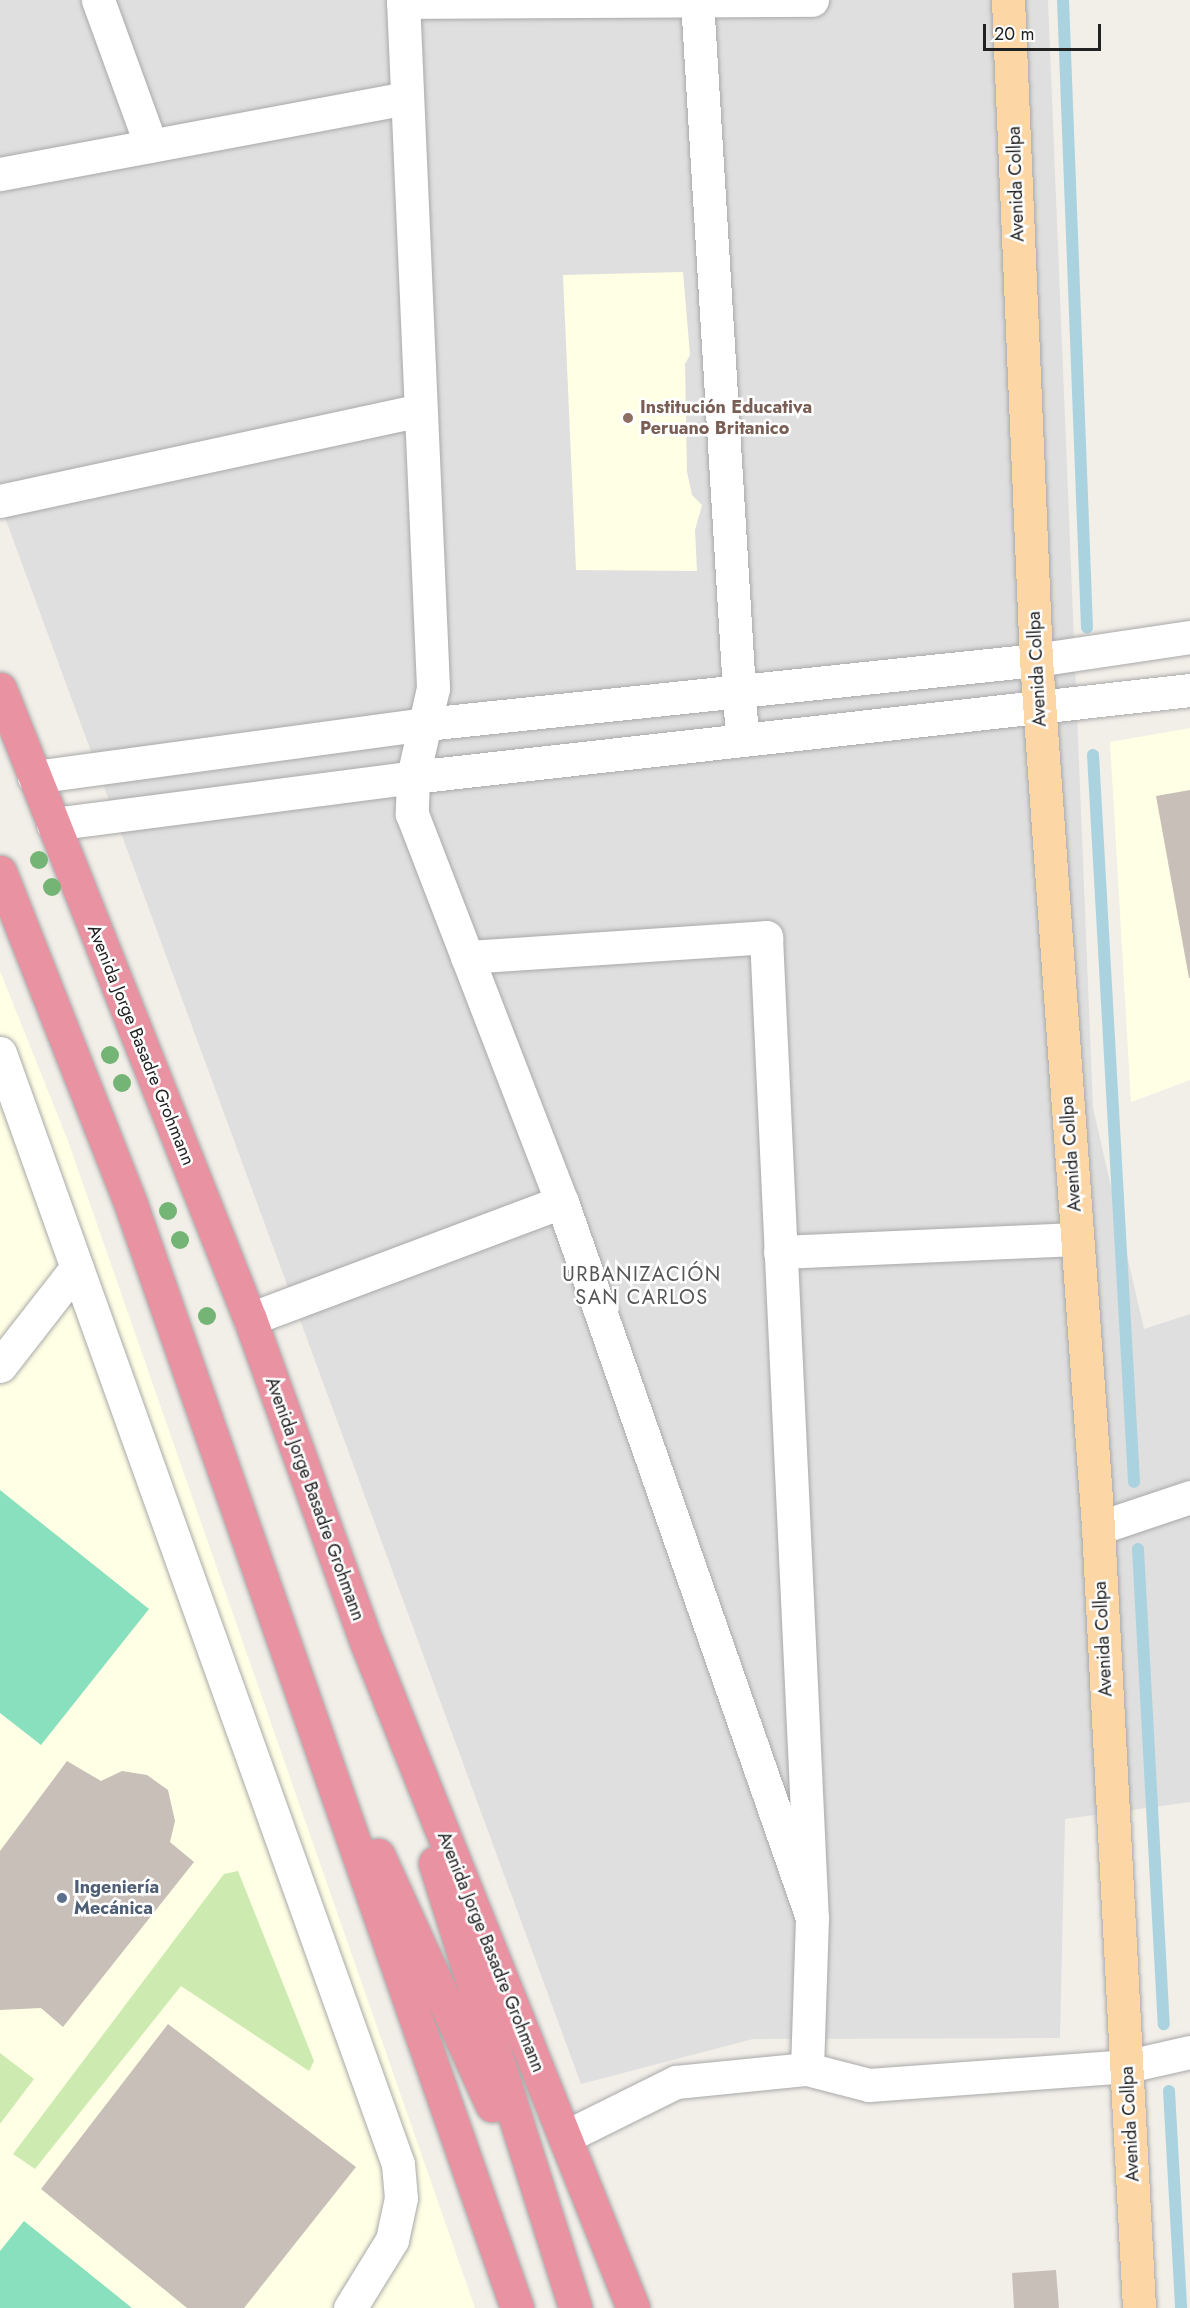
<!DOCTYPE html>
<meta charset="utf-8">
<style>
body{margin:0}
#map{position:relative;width:1190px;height:2308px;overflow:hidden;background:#f2efe9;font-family:Jost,sans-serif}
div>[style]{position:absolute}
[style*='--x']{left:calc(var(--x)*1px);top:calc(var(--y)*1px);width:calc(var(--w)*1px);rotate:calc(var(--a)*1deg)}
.residential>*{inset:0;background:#e0dfdf}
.education>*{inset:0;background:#ffffe5}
.grass>*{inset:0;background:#cdebb0}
.pitch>*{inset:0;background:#88e0be}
.stream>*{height:12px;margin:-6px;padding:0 6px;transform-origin:6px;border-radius:6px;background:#aad3df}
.building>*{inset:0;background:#c7bfb8}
.roads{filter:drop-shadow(0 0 2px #a9a9a9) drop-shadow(0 0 2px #a9a9a9)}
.minor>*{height:33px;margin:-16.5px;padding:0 16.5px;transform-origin:16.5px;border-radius:16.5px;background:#fff}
.major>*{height:33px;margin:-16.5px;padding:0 16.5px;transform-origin:16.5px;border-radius:16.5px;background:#fcd6a4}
.highway>*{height:33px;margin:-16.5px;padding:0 16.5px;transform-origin:16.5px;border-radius:16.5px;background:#e892a2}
.trees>*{width:18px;height:18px;margin:-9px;border-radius:50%;background:#74b475}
.dots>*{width:16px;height:16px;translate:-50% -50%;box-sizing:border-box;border:3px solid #fff;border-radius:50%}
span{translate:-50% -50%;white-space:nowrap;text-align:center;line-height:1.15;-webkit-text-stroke:5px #fff;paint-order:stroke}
.street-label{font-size:18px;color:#222}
.education-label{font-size:18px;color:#785e54;font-weight:700}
.left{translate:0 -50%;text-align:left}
.service-label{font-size:18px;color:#4e5e75;font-weight:700}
.neighbourhood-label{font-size:20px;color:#555;letter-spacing:1.5px}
.scale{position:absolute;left:983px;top:24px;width:118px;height:27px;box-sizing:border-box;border:3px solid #222;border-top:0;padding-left:8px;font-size:18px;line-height:21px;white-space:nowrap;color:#222;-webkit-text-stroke:4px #fff;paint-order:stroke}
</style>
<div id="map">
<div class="residential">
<div style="clip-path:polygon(0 0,1048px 0,1093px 1108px,1144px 1329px,1190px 1314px,1190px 1802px,1065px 1819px,1060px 2038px,753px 2039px,581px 2084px,0 504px)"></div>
</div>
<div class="education">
<div style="clip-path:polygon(683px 272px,690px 355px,685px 364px,687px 472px,692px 495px,702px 505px,695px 530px,697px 571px,576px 570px,563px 275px)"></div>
<div style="clip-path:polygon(1190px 728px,1190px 1080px,1131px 1102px,1110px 742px)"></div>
<div style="clip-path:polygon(0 971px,68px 1141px,475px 2308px,0 2308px)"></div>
</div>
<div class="grass">
<div style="clip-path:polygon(238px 1871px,314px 2061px,309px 2071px,181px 1986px,35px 2169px,13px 2154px,224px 1874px)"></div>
<div style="clip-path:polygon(0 2053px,34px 2079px,0 2124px)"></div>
</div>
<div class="pitch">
<div style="clip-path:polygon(0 1490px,149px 1609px,41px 1745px,0 1713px)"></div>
<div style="clip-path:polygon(24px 2221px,132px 2308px,0 2308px,0 2251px)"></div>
</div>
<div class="stream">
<div style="--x:1063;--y:0;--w:628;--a:87.81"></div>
<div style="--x:1093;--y:755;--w:728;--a:86.77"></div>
<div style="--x:1138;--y:1549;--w:476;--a:86.9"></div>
<div style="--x:1169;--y:2091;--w:217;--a:86.8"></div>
</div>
<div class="building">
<div style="clip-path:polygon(1190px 790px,1190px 978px,1189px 978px,1156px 796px)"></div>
<div style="clip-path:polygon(67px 1761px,101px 1781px,122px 1771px,147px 1775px,168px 1790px,175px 1821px,170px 1842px,194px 1862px,63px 2027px,41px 2008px,0 2010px,0 1851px)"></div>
<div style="clip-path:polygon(168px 2024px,356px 2167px,244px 2308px,187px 2308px,41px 2189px)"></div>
<div style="clip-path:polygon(1056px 2270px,1059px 2308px,1014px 2308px,1012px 2273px)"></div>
</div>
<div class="roads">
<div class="minor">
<div style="--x:98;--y:0;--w:155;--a:70"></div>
<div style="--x:403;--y:0;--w:689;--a:87.5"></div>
<div style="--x:433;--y:688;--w:91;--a:102.7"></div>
<div style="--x:413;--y:777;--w:37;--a:92"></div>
<div style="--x:412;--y:814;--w:416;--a:68.9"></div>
<div style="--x:562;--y:1202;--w:758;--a:70.75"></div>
<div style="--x:697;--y:0;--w:741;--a:86.52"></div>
<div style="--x:403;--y:2;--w:409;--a:-0.3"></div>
<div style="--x:0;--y:174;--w:412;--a:-10.6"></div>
<div style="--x:0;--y:501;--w:430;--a:-12.2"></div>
<div style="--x:34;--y:777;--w:396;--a:-7.7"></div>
<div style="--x:426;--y:724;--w:613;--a:-5.99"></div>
<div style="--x:1036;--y:660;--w:156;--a:-8.5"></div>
<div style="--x:53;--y:824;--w:363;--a:-7.4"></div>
<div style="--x:413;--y:777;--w:782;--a:-6.39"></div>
<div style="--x:467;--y:957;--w:300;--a:-3.8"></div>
<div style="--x:766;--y:937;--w:982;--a:87.32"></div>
<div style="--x:812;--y:1918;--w:151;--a:91.9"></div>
<div style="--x:0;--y:1053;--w:1180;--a:70.29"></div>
<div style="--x:398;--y:2164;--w:34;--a:85"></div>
<div style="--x:401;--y:2198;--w:43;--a:102.1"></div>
<div style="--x:392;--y:2240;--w:80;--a:121.7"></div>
<div style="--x:780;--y:1252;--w:297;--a:-2.5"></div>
<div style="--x:250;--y:1319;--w:333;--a:-20.6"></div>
<div style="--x:0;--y:1366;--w:125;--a:-52.1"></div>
<div style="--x:1098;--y:1528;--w:97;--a:-18.6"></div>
<div style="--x:567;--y:2136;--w:122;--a:-26.4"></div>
<div style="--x:676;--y:2082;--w:132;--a:-5.7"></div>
<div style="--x:807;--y:2069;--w:64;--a:14.5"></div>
<div style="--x:869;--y:2085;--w:260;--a:-4.2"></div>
<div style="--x:1128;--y:2066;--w:64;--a:-12.7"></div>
</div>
<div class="major">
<div style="--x:1008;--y:0;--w:661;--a:87.57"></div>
<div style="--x:1036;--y:660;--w:870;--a:85.91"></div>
<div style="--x:1098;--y:1528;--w:781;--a:86.99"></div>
</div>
<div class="highway">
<div style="--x:0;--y:689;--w:678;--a:68.36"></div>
<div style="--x:250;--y:1319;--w:342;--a:70.2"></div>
<div style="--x:366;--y:1641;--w:718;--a:68.18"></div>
<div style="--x:0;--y:872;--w:358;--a:68.5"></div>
<div style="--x:131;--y:1205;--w:1169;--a:70.71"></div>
<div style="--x:378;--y:1855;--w:275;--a:65.5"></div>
<div style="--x:435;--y:1863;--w:467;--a:72.5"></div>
</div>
</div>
<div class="trees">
<div style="left:39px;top:860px"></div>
<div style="left:52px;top:887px"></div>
<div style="left:110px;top:1055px"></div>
<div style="left:122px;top:1083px"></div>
<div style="left:168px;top:1211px"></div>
<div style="left:180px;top:1240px"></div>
<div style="left:207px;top:1316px"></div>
</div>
<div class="dots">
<div style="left:628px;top:418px;background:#8d6e63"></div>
<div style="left:62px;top:1898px;background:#5c6f8a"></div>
</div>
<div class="street-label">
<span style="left:1016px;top:184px;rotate:-92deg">Avenida Collpa</span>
<span style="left:1037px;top:669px;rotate:-93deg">Avenida Collpa</span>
<span style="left:141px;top:1045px;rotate:68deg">Avenida Jorge Basadre Grohmann</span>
<span style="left:1071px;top:1154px;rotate:-94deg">Avenida Collpa</span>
<span style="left:315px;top:1499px;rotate:70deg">Avenida Jorge Basadre Grohmann</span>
<span style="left:1103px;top:1639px;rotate:-93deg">Avenida Collpa</span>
<span style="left:491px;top:1952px;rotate:68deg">Avenida Jorge Basadre Grohmann</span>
<span style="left:1130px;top:2124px;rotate:-93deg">Avenida Collpa</span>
</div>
<div class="education-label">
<span class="left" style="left:640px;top:418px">Institución Educativa<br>Peruano Britanico</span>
</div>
<div class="service-label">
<span class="left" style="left:74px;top:1898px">Ingeniería<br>Mecánica</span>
</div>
<div class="neighbourhood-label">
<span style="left:642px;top:1286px">URBANIZACIÓN<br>SAN CARLOS</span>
</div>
<div class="scale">20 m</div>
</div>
